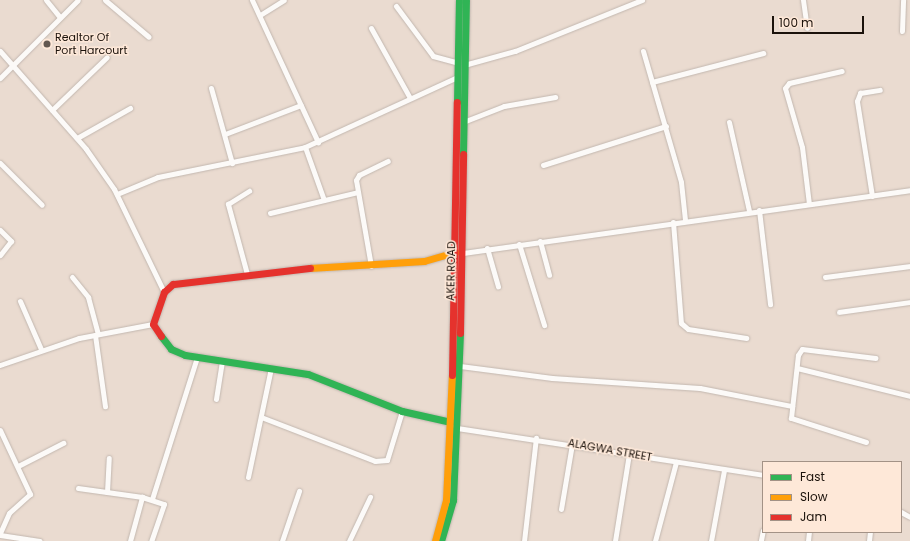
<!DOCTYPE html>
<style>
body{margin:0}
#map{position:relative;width:910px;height:541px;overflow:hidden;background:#eadbd0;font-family:Poppins,sans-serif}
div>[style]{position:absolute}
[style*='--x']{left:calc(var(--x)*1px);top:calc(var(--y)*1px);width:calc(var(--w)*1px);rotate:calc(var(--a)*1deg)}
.roads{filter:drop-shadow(0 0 1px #c2b7af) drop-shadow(0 0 1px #c2b7af)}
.street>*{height:5px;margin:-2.5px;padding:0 2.5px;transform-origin:2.5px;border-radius:2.5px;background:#fcfaf8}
.fast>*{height:7px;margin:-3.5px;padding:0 3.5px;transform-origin:3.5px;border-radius:3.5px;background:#30b455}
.slow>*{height:7px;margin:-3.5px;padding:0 3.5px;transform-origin:3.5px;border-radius:3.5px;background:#ff9f0a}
.jam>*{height:7px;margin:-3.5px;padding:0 3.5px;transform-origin:3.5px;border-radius:3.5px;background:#e5322d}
.dots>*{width:11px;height:11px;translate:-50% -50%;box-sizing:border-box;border:2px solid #fee8d8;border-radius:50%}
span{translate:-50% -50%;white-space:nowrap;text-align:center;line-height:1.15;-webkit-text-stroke:3px #fee8d8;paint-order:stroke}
.poi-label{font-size:11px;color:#1b120b}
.left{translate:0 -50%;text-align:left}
.street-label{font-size:11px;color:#1b120b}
.legend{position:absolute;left:762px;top:461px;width:140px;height:72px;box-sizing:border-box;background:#fee8d8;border:1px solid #a39286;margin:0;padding:5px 7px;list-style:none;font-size:12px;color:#1b120b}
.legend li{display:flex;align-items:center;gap:8px;height:20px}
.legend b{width:20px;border:1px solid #a39286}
.scale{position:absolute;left:772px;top:16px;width:92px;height:18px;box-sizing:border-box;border:2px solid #1b120b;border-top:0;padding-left:5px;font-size:12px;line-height:14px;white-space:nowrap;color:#1b120b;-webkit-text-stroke:3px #fee8d8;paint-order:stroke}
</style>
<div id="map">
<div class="roads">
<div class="street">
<div style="--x:46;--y:0;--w:22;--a:51"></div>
<div style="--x:105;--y:0;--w:57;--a:40.1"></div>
<div style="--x:252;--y:0;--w:157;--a:65.1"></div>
<div style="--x:803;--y:0;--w:28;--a:82"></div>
<div style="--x:396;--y:6;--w:62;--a:53.5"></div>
<div style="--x:433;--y:56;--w:24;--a:15"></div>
<div style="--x:260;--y:15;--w:28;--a:-32"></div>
<div style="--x:371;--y:28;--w:80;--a:60.9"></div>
<div style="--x:902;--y:31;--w:31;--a:-88"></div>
<div style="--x:0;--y:51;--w:130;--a:48.7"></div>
<div style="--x:86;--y:149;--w:49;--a:55"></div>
<div style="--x:114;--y:189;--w:114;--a:64.1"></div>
<div style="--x:643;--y:51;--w:136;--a:73.8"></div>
<div style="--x:681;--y:182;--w:38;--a:84"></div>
<div style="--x:464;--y:65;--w:53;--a:-15.4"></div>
<div style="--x:515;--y:51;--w:137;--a:-21.9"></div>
<div style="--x:0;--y:78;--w:110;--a:-45"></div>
<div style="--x:652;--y:82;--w:115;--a:-14.6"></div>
<div style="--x:211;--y:88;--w:78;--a:74.4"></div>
<div style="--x:52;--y:110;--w:76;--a:-43.9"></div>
<div style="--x:463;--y:122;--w:44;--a:-21.3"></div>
<div style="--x:504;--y:106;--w:52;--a:-10"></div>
<div style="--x:729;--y:122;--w:91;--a:77.3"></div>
<div style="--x:225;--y:134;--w:81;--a:-20.9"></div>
<div style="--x:77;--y:138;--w:61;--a:-29.5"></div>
<div style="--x:305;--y:147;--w:56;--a:70.3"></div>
<div style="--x:0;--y:163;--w:59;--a:45"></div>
<div style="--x:543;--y:165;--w:129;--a:-17.6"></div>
<div style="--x:117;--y:194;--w:44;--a:-22.5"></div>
<div style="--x:158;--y:177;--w:150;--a:-11.5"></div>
<div style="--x:305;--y:147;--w:167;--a:-24.7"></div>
<div style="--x:872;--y:196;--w:96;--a:-99"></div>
<div style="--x:857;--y:101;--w:9;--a:-69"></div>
<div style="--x:860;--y:93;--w:20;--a:-9"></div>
<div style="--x:809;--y:204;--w:57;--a:-97"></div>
<div style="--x:802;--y:147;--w:61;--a:-106.1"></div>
<div style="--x:785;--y:88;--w:6;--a:-51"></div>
<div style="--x:789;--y:83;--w:54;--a:-12.8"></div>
<div style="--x:759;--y:210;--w:95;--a:83.3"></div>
<div style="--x:270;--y:213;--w:90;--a:-13.4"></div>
<div style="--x:673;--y:222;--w:101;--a:85.5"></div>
<div style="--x:681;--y:323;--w:9;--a:41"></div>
<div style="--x:688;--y:329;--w:59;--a:8.8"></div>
<div style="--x:0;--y:230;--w:16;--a:45"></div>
<div style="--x:11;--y:241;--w:18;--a:128"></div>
<div style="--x:540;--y:241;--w:35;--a:75"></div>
<div style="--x:519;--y:244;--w:85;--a:72.8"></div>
<div style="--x:487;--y:248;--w:40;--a:74"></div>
<div style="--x:463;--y:253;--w:451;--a:-8"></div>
<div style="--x:371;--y:266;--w:87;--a:-99.9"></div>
<div style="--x:356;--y:180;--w:6;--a:-59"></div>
<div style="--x:359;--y:175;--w:32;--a:-26"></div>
<div style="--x:247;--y:274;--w:73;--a:-105.2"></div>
<div style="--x:228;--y:204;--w:25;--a:-32"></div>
<div style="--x:72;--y:277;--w:26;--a:51"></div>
<div style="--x:88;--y:297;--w:38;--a:75"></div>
<div style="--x:825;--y:277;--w:86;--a:-7.4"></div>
<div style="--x:20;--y:301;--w:52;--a:66.4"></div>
<div style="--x:839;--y:312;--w:72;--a:-8"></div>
<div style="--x:95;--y:335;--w:72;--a:82"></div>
<div style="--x:0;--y:365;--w:83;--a:-18.9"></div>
<div style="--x:79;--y:338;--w:75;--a:-10.7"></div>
<div style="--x:460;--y:366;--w:93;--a:7.4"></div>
<div style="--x:552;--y:378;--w:148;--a:3.9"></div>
<div style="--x:700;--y:388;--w:94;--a:11.1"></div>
<div style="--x:797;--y:368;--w:116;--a:13.9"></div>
<div style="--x:216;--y:399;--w:38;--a:-81"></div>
<div style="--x:261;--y:417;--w:122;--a:21.1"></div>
<div style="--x:375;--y:461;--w:12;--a:-5"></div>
<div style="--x:387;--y:460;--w:51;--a:-73"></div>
<div style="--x:457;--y:428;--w:310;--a:8.7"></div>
<div style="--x:0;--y:430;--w:71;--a:64.9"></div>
<div style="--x:30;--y:494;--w:28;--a:138"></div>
<div style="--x:9;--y:513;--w:22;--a:114"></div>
<div style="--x:866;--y:442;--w:79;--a:-162.3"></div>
<div style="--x:791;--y:418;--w:63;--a:-83.7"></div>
<div style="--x:798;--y:355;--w:7;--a:-56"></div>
<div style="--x:802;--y:349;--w:74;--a:7"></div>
<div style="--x:18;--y:466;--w:51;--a:-27.1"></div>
<div style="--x:248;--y:477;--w:111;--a:-78.1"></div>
<div style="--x:78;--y:488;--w:65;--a:8"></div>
<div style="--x:107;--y:492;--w:34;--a:-87"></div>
<div style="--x:152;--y:499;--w:149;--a:-72.4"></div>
<div style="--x:561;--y:509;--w:66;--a:-80.4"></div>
<div style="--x:901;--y:512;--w:10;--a:29"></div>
<div style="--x:0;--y:535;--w:40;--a:8.5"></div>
<div style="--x:761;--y:540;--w:10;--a:-79"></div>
<div style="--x:130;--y:541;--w:46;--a:-74.7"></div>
<div style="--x:142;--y:497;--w:23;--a:18"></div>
<div style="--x:164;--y:504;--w:39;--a:109"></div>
<div style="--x:282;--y:541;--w:53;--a:-71.2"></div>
<div style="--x:349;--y:541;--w:49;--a:-64.5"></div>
<div style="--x:524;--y:541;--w:104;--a:-83.4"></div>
<div style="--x:615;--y:541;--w:88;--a:-80.9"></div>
<div style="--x:655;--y:541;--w:82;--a:-75.1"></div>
<div style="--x:711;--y:541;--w:72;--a:-79.6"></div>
<div style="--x:808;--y:541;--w:9;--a:-84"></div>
<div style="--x:869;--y:541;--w:9;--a:-84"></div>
</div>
<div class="fast">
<div style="--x:457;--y:102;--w:102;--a:-88.9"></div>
<div style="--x:463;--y:154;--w:154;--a:-88.9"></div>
<div style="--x:161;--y:336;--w:16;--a:52"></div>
<div style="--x:171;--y:349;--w:15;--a:23"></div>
<div style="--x:185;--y:355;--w:124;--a:8.8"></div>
<div style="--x:308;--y:374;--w:101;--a:21.5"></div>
<div style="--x:402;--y:411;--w:50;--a:12.7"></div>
<div style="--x:441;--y:541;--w:43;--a:-73.7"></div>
<div style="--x:453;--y:500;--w:167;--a:-87.6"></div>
</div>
<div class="slow">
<div style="--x:310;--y:268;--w:114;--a:-3.5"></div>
<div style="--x:424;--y:261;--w:33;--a:-16"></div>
<div style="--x:435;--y:541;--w:42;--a:-75"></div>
<div style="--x:446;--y:500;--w:125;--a:-87.3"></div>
</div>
<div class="jam">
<div style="--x:460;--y:333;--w:179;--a:-89"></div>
<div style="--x:161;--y:336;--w:14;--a:-124"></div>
<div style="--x:153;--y:324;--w:34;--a:-71"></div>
<div style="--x:164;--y:292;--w:12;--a:-42"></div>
<div style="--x:173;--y:284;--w:138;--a:-6.7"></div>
<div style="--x:452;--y:375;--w:273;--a:-89"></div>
</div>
</div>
<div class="dots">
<div style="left:47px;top:44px;background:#635850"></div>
</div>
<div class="poi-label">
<span class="left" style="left:55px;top:44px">Realtor Of<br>Port Harcourt</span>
</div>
<div class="street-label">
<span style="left:451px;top:271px;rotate:-89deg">AKER ROAD</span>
<span style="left:610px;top:450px;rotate:10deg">ALAGWA STREET</span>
</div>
<ul class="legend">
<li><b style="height:5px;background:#30b455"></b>Fast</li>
<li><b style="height:5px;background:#ff9f0a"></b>Slow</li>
<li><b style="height:5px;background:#e5322d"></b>Jam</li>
</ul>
<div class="scale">100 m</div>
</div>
